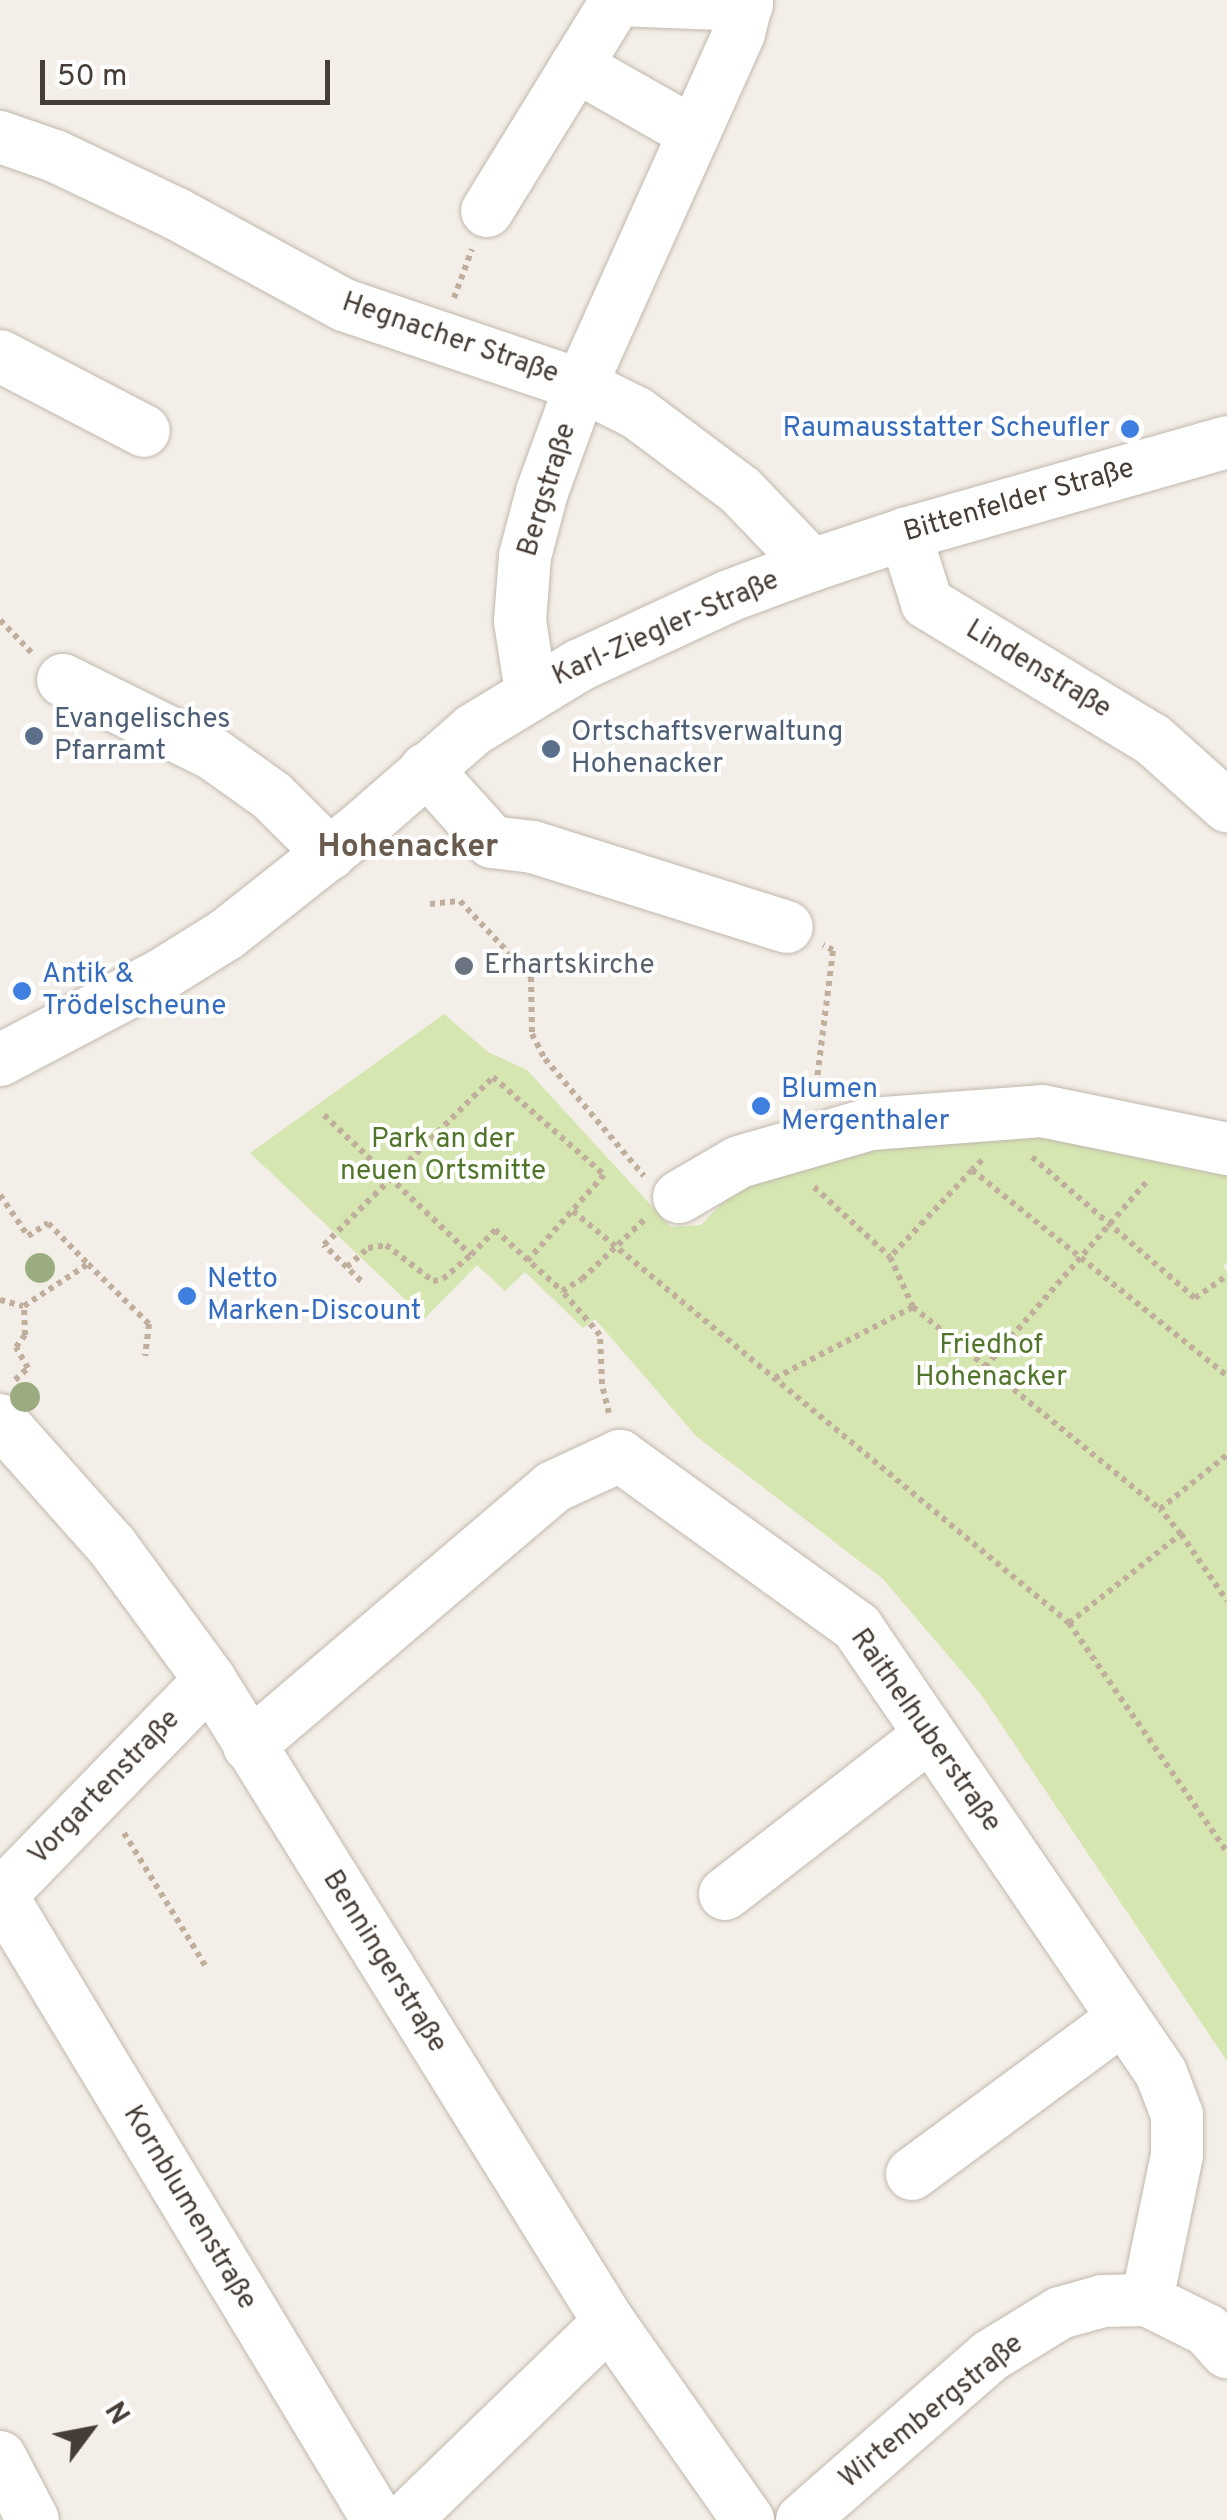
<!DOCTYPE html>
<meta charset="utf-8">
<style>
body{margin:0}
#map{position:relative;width:1227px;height:2520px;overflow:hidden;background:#f3eee7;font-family:Overpass,sans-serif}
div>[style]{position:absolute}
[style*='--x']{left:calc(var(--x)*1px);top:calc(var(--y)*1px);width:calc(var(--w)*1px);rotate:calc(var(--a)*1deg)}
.green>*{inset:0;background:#d5e6b1}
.path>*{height:6px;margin-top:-3px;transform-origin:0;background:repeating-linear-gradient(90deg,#c0af9c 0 5px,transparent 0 10px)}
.roads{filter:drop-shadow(0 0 2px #c1b8ad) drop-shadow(0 0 2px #c1b8ad)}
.minor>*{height:52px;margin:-26px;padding:0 26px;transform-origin:26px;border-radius:26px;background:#fff}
.trees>*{width:30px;height:30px;margin:-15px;border-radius:50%;background:#9aac80}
.dots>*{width:28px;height:28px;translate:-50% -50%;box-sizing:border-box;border:5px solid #fff;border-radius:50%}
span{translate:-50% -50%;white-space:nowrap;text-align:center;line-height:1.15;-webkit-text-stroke:8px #fff;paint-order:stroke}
.street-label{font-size:28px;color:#463e36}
.shop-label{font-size:28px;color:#366cbe}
.right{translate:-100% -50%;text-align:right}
.left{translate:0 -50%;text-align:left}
.service-label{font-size:28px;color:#4e5e75}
.worship-label{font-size:28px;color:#5b616d}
.park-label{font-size:28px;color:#51762b}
.quarter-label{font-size:32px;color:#695b4e;font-weight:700}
.north{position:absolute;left:40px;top:2380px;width:100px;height:100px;-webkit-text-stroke:8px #fff;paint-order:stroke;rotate:58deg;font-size:28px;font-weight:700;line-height:40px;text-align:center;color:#463e36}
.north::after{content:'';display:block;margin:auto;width:35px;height:45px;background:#463e36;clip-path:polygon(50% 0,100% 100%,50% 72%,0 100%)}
.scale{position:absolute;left:40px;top:60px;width:290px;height:45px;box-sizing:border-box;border:5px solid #463e36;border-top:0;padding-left:12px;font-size:30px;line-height:35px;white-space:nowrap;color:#463e36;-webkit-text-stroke:8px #fff;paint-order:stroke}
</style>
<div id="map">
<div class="green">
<div style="clip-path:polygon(444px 1014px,488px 1052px,527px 1070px,671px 1227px,701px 1225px,748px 1176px,832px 1145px,1045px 1123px,1227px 1159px,1227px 1262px,1223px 1266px,1227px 1272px,1227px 2061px,980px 1693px,883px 1579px,696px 1436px,595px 1319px,583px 1328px,525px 1272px,505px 1291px,477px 1265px,425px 1318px,250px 1153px)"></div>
</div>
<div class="path">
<div style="--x:454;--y:298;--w:52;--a:-69.8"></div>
<div style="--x:0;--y:620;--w:46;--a:45.9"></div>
<div style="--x:430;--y:904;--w:30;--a:-6"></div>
<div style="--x:460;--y:901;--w:104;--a:46.9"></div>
<div style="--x:531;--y:977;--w:57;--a:89"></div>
<div style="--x:532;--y:1034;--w:28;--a:63"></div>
<div style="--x:545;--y:1059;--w:153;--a:49.8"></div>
<div style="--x:815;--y:1095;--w:146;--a:-82.9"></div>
<div style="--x:833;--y:950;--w:11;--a:-153"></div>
<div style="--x:324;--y:1115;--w:203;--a:43.6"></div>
<div style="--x:471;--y:1255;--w:35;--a:-46"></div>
<div style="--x:495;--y:1230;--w:91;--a:42.3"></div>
<div style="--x:1032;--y:1157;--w:216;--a:40.9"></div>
<div style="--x:1195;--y:1298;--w:39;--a:-35"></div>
<div style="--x:982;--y:1160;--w:14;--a:135"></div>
<div style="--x:972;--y:1170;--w:328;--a:38.9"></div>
<div style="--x:972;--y:1170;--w:120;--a:133.3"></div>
<div style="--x:890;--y:1257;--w:55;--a:65.3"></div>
<div style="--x:913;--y:1307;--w:319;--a:39.3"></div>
<div style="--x:1160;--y:1509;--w:86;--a:-38.9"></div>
<div style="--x:814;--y:1187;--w:103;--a:42.6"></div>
<div style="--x:0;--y:1195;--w:50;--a:55.7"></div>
<div style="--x:28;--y:1236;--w:24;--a:-33"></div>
<div style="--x:48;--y:1223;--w:57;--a:45.7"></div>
<div style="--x:573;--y:1211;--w:645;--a:39.71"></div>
<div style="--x:1069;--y:1623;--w:278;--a:55.4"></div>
<div style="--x:347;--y:1267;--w:28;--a:-42"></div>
<div style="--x:368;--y:1248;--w:18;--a:-9"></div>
<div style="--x:386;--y:1245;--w:59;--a:37.5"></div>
<div style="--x:433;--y:1281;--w:10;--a:-11"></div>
<div style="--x:443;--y:1279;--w:37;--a:-41"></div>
<div style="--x:361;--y:1281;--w:52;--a:-135.8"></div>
<div style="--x:324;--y:1245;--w:238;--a:-44.8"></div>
<div style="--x:493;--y:1077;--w:148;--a:41.4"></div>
<div style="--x:604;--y:1175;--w:115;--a:131.8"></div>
<div style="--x:0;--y:1300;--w:24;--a:15"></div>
<div style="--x:985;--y:1367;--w:249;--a:-48.9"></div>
<div style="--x:775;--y:1378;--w:155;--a:-27.2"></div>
<div style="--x:15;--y:1380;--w:18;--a:-43"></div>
<div style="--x:28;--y:1368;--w:24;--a:-120"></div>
<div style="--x:16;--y:1347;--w:15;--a:-53"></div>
<div style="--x:25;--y:1335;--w:29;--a:-92"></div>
<div style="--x:24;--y:1306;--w:77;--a:-33.3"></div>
<div style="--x:88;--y:1264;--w:86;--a:44.5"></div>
<div style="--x:149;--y:1324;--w:32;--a:97"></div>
<div style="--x:609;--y:1413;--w:30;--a:-104"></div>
<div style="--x:602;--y:1384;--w:49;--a:-92.3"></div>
<div style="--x:600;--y:1335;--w:58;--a:-130.8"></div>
<div style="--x:562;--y:1291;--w:23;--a:-31"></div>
<div style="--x:582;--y:1279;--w:87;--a:-43.6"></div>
<div style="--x:1181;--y:1534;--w:81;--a:55.5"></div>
<div style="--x:1069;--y:1623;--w:143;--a:-38.5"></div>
<div style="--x:1181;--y:1534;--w:33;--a:-130"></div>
<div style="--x:124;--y:1833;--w:157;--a:58.5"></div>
</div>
<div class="roads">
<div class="minor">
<div style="--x:576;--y:66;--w:136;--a:29.6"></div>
<div style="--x:0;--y:137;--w:58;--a:19.1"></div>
<div style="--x:55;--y:156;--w:135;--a:25.4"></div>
<div style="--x:177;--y:214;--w:190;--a:28.6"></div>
<div style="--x:344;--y:305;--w:250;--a:18.7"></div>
<div style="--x:581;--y:385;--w:63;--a:26.6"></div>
<div style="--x:637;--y:413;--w:129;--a:36.8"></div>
<div style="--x:740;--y:490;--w:104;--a:46.2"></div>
<div style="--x:487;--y:211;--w:248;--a:-58.4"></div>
<div style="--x:617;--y:0;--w:130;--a:2.2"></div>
<div style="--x:0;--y:356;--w:162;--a:27.5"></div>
<div style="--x:905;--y:534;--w:72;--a:72.3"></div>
<div style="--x:927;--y:603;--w:263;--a:31.2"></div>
<div style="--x:1152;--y:739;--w:101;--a:41.8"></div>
<div style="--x:63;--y:680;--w:167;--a:26.3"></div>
<div style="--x:213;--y:754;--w:72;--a:35.4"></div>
<div style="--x:272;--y:796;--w:82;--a:45"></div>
<div style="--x:531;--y:692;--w:72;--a:-98.8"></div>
<div style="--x:520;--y:621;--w:65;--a:-85.6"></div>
<div style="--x:525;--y:556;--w:66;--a:-75.1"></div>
<div style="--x:542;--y:492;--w:114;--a:-70"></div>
<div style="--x:581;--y:385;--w:386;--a:-65.8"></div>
<div style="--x:739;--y:33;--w:34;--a:-76"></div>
<div style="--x:426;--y:769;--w:98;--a:47.9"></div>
<div style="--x:492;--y:842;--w:41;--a:7"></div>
<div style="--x:533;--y:847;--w:266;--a:17.5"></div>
<div style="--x:0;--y:1060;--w:184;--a:-27.8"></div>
<div style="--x:163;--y:974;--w:75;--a:-32"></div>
<div style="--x:227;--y:934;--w:172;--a:-38.4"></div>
<div style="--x:362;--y:827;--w:147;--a:-41.1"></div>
<div style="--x:473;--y:730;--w:125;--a:-31.3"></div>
<div style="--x:580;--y:665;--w:164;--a:-24.8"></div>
<div style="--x:729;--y:596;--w:89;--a:-20.5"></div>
<div style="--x:812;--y:565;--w:98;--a:-18.4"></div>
<div style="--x:905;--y:534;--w:335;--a:-15.9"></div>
<div style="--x:679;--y:1197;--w:69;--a:-30.3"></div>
<div style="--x:739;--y:1162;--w:137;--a:-16.1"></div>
<div style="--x:871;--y:1124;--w:171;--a:-4.3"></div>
<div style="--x:1042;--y:1111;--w:189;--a:11.6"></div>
<div style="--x:0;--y:1420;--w:169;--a:48.4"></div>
<div style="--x:112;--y:1546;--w:166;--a:53.8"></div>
<div style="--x:210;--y:1680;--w:756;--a:58.14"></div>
<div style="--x:609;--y:2322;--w:242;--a:54.9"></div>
<div style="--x:249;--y:1746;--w:399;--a:-40.4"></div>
<div style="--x:553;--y:1487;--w:74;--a:-24.8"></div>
<div style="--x:620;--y:1456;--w:292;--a:35.8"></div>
<div style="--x:857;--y:1627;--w:540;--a:55.72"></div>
<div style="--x:1161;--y:2073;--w:45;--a:69.1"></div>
<div style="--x:1177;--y:2115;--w:40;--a:90"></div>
<div style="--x:1177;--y:2155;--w:148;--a:101.7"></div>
<div style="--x:725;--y:1894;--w:258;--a:-37.8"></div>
<div style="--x:1;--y:1895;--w:730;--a:58.9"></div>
<div style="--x:0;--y:1896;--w:301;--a:-45.8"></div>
<div style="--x:912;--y:2174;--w:261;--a:-36.4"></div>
<div style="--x:0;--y:2457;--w:71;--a:62.4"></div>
<div style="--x:405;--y:2520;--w:284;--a:-44.1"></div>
<div style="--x:802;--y:2520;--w:249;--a:-41.1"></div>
<div style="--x:990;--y:2356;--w:82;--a:-31.6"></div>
<div style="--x:1060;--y:2313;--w:45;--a:-15.6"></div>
<div style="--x:1103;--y:2301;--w:44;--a:-1.3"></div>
<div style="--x:1147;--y:2300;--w:67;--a:26.6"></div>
<div style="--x:1207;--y:2330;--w:30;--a:48"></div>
</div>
</div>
<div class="trees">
<div style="left:40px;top:1268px"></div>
<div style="left:25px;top:1397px"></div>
</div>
<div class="dots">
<div style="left:1130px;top:429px;background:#3f7fe0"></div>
<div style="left:34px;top:736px;background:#5c6f8a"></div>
<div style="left:551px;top:749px;background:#5c6f8a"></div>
<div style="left:464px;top:966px;background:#6b7280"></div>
<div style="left:22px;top:991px;background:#3f7fe0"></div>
<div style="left:761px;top:1106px;background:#3f7fe0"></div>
<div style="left:187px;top:1296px;background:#3f7fe0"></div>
</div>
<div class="street-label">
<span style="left:450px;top:339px;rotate:19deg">Hegnacher Straße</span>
<span style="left:548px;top:490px;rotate:-73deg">Bergstraße</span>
<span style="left:1019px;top:501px;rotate:-16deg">Bittenfelder Straße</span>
<span style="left:666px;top:629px;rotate:-24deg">Karl-Ziegler-Straße</span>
<span style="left:1038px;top:670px;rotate:31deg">Lindenstraße</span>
<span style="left:925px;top:1731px;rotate:55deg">Raithelhuberstraße</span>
<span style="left:105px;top:1788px;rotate:-46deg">Vorgartenstraße</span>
<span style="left:384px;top:1962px;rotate:58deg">Benningerstraße</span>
<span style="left:189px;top:2208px;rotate:59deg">Kornblumenstraße</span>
<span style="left:932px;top:2412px;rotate:-39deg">Wirtembergstraße</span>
</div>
<div class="shop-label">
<span class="right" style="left:1110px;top:429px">Raumausstatter Scheufler</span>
<span class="left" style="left:42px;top:991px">Antik &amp;<br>Trödelscheune</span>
<span class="left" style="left:781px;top:1106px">Blumen<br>Mergenthaler</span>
<span class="left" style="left:207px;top:1296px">Netto<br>Marken-Discount</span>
</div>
<div class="service-label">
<span class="left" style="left:54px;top:736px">Evangelisches<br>Pfarramt</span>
<span class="left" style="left:571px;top:749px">Ortschaftsverwaltung<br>Hohenacker</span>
</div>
<div class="worship-label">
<span class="left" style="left:484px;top:966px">Erhartskirche</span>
</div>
<div class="park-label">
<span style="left:443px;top:1156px">Park an der<br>neuen Ortsmitte</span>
<span style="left:991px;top:1362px">Friedhof<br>Hohenacker</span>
</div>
<div class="quarter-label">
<span style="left:408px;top:848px">Hohenacker</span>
</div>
<div class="north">N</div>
<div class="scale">50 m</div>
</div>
